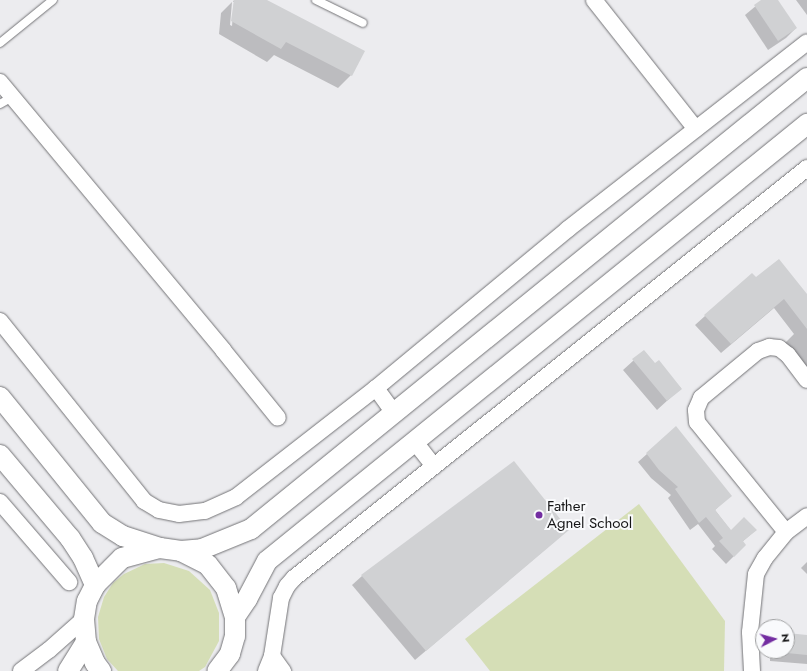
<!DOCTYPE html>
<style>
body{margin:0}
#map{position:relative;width:807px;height:671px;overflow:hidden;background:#ececef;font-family:Jost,sans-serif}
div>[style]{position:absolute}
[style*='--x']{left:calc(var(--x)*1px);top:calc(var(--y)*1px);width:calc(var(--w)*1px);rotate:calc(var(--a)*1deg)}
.green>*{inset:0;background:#d5deb6}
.shadow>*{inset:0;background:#0003}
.building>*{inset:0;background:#d0d1d3}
.roads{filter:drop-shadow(0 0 1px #737376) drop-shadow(0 0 1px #737376)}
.service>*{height:8px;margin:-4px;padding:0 4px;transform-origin:4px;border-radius:4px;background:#fff}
.minor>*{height:16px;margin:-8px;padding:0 8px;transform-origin:8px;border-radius:8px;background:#fff}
.tertiary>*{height:20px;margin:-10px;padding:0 10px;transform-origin:10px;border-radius:10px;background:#fff}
.dots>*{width:11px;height:11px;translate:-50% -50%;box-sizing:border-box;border:2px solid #f9fafc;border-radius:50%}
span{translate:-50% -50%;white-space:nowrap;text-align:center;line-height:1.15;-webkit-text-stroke:4px #f9fafc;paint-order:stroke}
.poi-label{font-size:15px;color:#161617}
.left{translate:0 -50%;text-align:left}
.north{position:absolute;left:755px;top:619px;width:40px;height:40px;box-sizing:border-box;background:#f9fafc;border:1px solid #9e9fa0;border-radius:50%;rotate:84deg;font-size:11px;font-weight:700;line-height:16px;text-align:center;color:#161617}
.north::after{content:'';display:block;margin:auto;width:14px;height:18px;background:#732da1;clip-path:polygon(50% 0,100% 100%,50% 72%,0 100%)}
</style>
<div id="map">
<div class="green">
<div style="clip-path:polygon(639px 504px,725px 621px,724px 671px,490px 671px,465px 639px)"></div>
<div style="clip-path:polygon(164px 563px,189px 571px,210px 590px,219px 613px,219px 641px,205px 667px,199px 671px,118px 671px,107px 659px,99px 639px,98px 617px,104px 597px,113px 583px,124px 574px,145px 564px)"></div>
</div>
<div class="shadow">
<div style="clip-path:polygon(234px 0,265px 0,351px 75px,338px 88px,274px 55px,267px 62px,219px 34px,221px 13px,232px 2px,230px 25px,232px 26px,234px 2px,233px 2px)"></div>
<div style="clip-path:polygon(763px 0,777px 0,796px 28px,786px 38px,768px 50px,745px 15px)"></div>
<div style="clip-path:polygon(796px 0,807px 0,807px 15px)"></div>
<div style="clip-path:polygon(755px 279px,807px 296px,807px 371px,785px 343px,794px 334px,774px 308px,721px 353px,695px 325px,705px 316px)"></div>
<div style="clip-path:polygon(644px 351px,655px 364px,681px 388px,657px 410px,623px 370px)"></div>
<div style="clip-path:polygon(676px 428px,730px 496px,715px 510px,731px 531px,756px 530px,742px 542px,745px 545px,726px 564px,712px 549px,715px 546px,698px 524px,690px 530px,668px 498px,671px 495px,651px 478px,638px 462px)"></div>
<div style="clip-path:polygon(568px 530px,415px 660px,352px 585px,362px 576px)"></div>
<div style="clip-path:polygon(807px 562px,807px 574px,801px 568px)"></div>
<div style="clip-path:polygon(787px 634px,807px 636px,807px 664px,770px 661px,770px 651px,787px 651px)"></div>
</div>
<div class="building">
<div style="clip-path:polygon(234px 0,267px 0,365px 51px,352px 76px,286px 42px,281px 49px,231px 21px)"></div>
<div style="clip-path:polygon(761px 0,778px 0,797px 28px,778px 41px,754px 5px)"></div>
<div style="clip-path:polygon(779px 259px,807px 294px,807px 329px,784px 299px,731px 344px,704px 315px,752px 273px,756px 277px)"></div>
<div style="clip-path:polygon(644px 350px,655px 363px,659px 360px,682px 389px,667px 401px,632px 359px)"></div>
<div style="clip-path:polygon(676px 426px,732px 496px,715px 510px,731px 530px,744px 517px,757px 530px,743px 541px,746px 545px,734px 557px,719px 541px,723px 538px,706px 517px,699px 523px,675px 489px,678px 487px,659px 470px,646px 453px)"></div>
<div style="clip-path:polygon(514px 461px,569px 530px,426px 651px,361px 575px)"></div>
<div style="clip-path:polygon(787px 633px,807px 635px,807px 655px,787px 653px)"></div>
</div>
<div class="roads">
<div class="service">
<div style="--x:316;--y:0;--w:52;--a:26.1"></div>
<div style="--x:0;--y:43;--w:68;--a:-39.1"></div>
<div style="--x:0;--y:104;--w:14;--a:-30"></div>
</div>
<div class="minor">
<div style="--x:594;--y:0;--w:164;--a:51.7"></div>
<div style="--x:0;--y:82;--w:349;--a:50.2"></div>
<div style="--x:223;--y:350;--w:87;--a:51"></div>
<div style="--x:0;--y:321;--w:231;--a:51.3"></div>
<div style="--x:144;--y:501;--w:17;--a:31"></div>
<div style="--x:159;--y:510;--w:20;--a:11"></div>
<div style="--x:179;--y:514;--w:26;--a:-7"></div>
<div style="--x:205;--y:511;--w:34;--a:-24"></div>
<div style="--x:236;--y:497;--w:177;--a:-37.9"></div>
<div style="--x:394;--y:413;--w:31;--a:-126"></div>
<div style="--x:376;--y:388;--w:249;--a:-39.6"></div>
<div style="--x:568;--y:229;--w:303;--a:-38"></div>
<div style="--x:415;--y:442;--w:31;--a:52"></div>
<div style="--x:0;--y:502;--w:106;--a:49.2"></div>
<div style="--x:786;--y:532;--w:141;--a:-129"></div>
<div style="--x:697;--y:422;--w:12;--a:-95"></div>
<div style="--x:696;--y:410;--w:13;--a:-67"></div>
<div style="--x:701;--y:398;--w:74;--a:-39.5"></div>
<div style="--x:758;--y:351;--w:12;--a:-20"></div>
<div style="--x:769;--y:347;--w:10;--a:6"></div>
<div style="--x:779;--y:348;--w:11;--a:38"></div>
<div style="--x:788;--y:355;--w:31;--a:53"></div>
<div style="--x:272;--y:656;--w:19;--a:54"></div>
<div style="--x:21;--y:671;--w:35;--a:-37"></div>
<div style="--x:49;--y:650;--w:47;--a:-41.5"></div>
<div style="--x:266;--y:671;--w:16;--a:-68"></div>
<div style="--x:272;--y:656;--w:59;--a:-81.2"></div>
<div style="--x:281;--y:598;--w:13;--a:-63"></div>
<div style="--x:287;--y:586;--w:11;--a:-49"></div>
<div style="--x:294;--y:578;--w:657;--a:-38.63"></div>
<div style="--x:752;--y:671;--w:39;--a:-93"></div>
<div style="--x:750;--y:632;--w:58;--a:-84.1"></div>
<div style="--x:756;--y:574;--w:18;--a:-61"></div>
<div style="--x:765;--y:558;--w:33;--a:-51"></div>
<div style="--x:786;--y:532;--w:26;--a:-37"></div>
</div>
<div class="tertiary">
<div style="--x:0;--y:397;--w:162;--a:51"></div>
<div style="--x:102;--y:523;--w:25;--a:32"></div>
<div style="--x:123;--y:536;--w:39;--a:18"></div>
<div style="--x:0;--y:455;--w:109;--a:49.9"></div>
<div style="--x:70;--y:538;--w:24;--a:57"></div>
<div style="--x:83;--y:558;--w:30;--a:66"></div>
<div style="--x:181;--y:551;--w:21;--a:-5"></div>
<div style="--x:202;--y:549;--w:53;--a:-22.2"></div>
<div style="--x:251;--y:529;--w:716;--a:-39.05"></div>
<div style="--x:235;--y:617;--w:22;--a:-56"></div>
<div style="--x:247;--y:599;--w:43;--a:-62.2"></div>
<div style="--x:267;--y:561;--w:695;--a:-38.98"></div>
<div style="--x:68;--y:671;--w:34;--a:-58"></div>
<div style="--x:101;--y:671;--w:10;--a:-127"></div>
<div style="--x:95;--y:663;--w:23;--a:-113"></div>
<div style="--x:86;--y:642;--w:23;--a:-95"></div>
<div style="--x:84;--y:619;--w:18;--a:-81"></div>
<div style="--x:87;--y:601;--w:18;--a:-63"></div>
<div style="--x:95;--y:585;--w:38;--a:-45"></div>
<div style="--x:122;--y:558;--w:39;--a:-15"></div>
<div style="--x:160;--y:548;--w:21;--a:8"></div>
<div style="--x:181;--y:551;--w:30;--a:27"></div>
<div style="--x:208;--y:565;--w:29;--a:52"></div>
<div style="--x:226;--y:588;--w:30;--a:73"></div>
<div style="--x:235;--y:617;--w:19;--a:90"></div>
<div style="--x:235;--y:636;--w:19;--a:106"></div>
<div style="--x:230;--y:654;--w:21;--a:127"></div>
</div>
</div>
<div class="dots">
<div style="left:539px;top:515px;background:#732da1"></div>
</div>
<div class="poi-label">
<span class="left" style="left:547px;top:515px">Father<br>Agnel School</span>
</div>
<div class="north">N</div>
</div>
